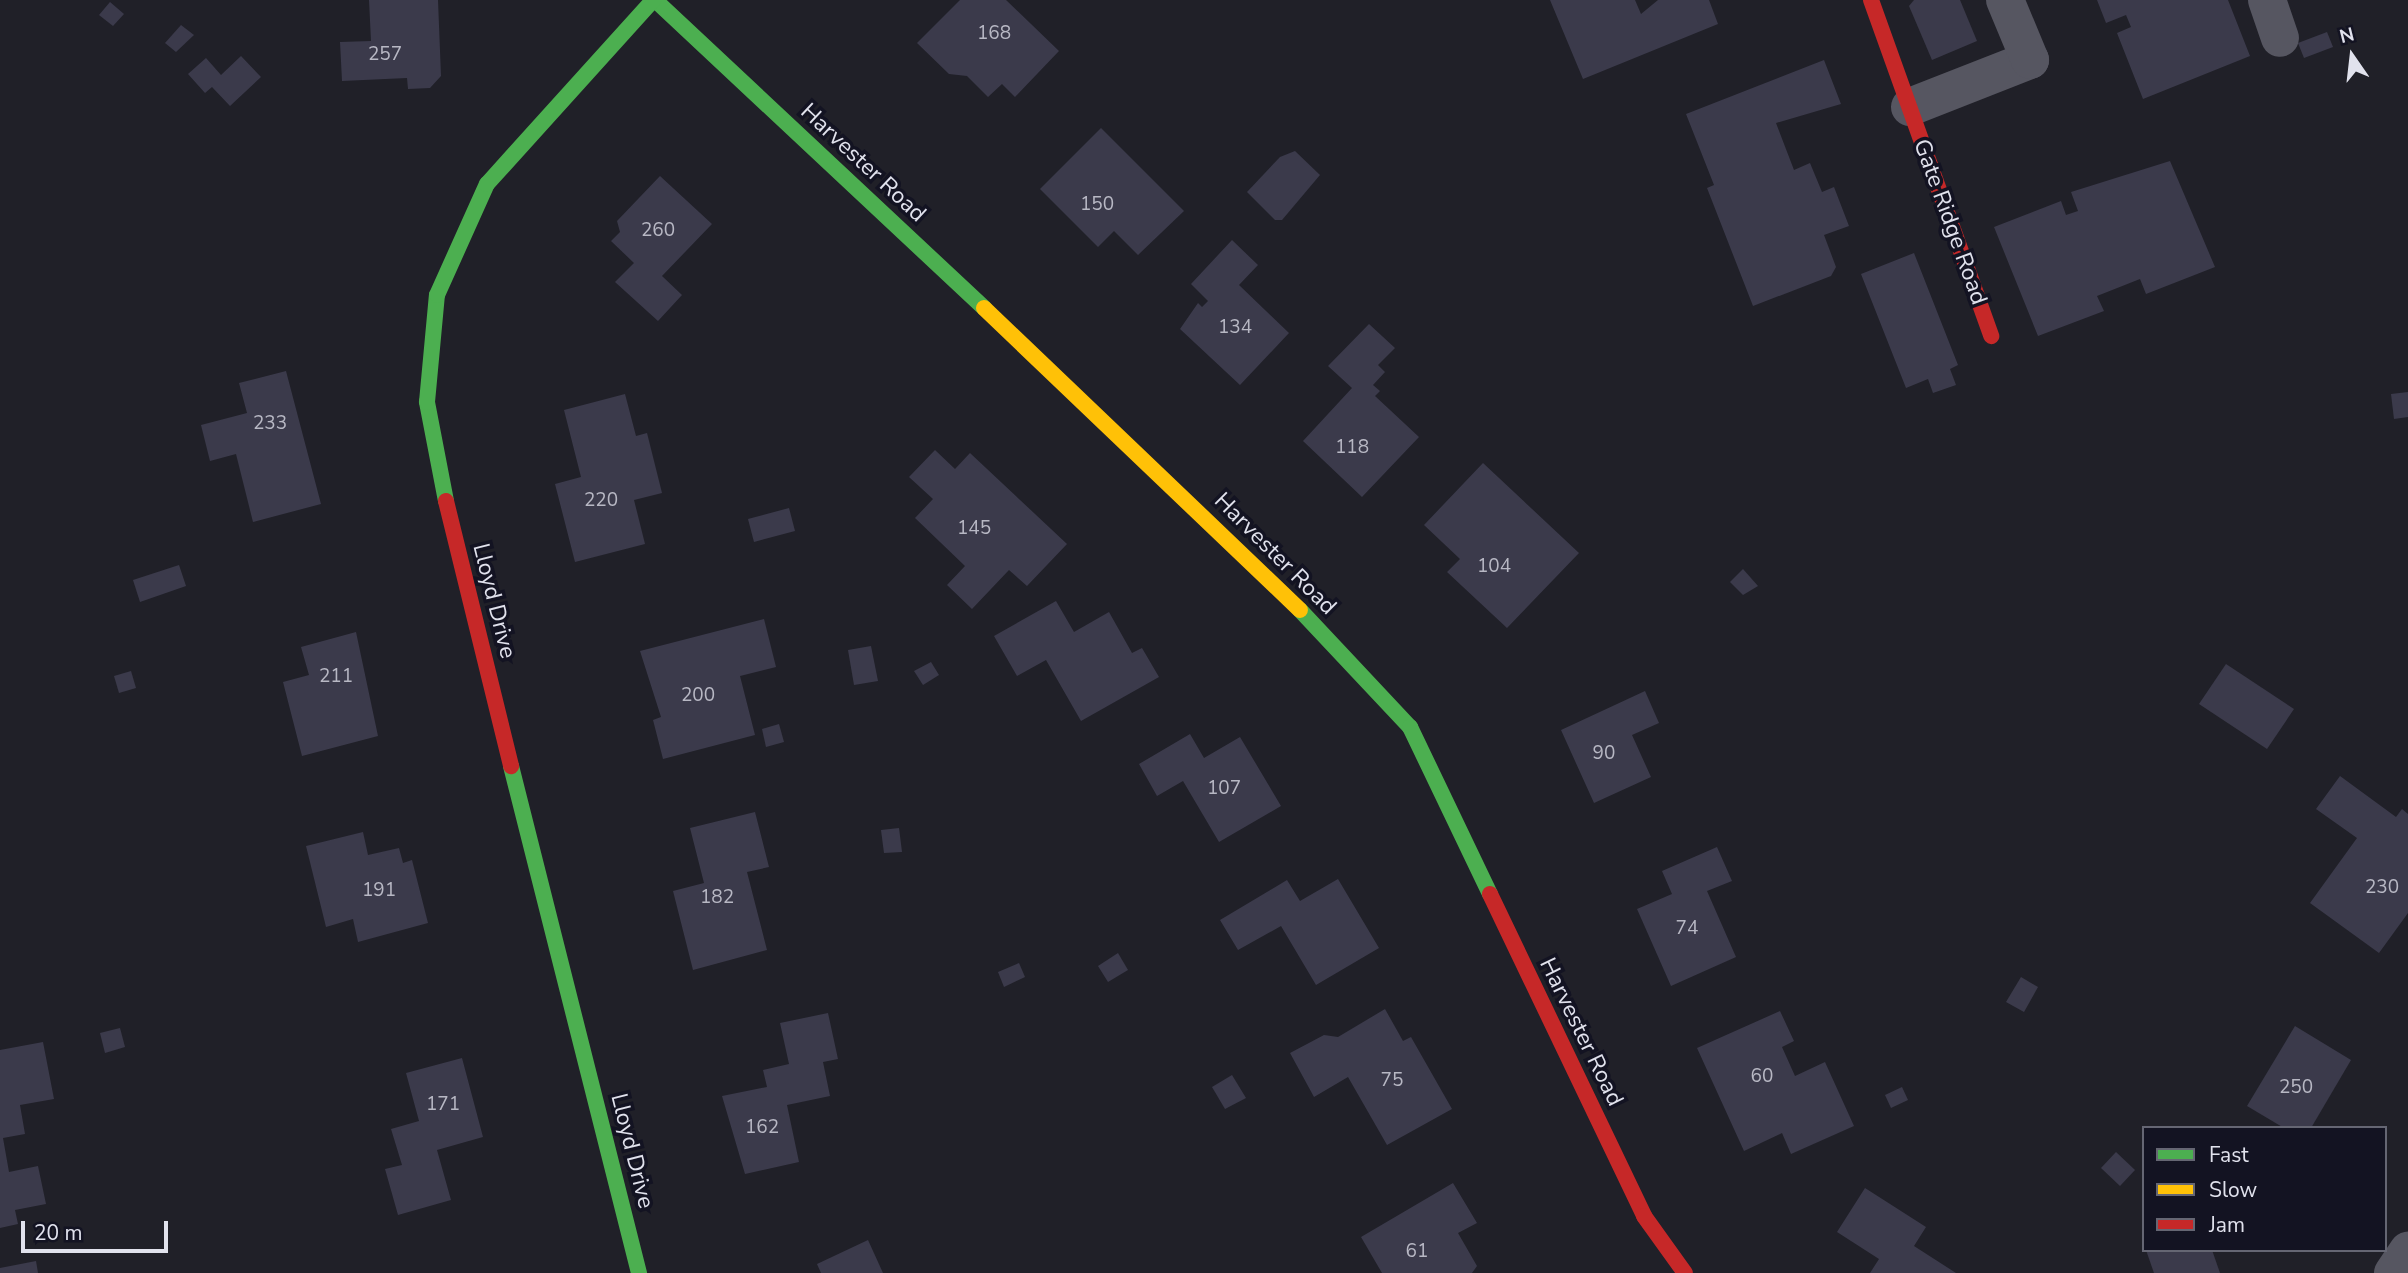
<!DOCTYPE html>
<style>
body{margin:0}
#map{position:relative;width:2408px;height:1273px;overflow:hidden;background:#202028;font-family:"Nunito Sans",sans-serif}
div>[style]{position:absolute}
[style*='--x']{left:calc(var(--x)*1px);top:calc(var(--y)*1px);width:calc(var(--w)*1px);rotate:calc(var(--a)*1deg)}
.building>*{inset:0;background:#3b3a4b}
.street>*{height:38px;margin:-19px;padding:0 19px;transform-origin:19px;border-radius:19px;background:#565661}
.fast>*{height:16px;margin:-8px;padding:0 8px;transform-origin:8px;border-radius:8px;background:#4caf50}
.slow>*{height:16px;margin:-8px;padding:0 8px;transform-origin:8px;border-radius:8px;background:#ffc107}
.jam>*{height:16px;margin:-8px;padding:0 8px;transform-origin:8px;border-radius:8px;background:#c62828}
span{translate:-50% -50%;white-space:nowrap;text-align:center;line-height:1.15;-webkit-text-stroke:7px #131322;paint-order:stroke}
.number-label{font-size:19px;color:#b8b8c4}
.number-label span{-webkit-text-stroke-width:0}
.street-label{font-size:23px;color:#e1e2ed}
.legend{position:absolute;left:2142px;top:1126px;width:245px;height:126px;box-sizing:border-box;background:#131322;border:2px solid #656673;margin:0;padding:9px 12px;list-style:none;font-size:21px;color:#e1e2ed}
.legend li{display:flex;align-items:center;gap:14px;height:35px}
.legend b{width:35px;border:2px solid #656673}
.north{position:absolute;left:2317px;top:21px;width:70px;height:70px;-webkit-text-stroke:5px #131322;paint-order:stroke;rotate:346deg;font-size:19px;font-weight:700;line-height:28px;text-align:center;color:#e1e2ed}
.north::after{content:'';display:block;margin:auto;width:24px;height:32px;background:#e1e2ed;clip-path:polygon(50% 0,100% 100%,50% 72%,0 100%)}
.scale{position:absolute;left:21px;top:1221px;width:147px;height:32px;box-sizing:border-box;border:4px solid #e1e2ed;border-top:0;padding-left:9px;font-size:21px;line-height:24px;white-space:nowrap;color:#e1e2ed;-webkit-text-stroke:5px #131322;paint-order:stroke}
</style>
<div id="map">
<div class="building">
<div style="clip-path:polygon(369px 0,438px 0,441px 76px,430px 88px,408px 89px,407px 78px,342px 81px,340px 42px,371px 41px)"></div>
<div style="clip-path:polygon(960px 0,1006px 0,1059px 51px,1015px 97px,1002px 84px,988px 97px,967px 76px,949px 74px,917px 43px)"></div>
<div style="clip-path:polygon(1550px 0,1635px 0,1641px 14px,1658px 0,1709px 0,1718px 24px,1583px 79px)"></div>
<div style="clip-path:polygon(1914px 0,1960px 0,1977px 41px,1932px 60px,1909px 6px)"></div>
<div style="clip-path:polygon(2097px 0,2228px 0,2250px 56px,2143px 99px,2117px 33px,2131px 27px,2126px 15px,2106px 23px)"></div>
<div style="clip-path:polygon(110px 2px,124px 14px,113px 26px,99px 15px)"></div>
<div style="clip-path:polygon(181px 25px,194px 35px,176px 52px,165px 43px)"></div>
<div style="clip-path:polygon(2327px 32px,2333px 47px,2304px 58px,2298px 43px)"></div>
<div style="clip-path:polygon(241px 56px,261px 77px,230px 106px,212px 87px,205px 93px,188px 74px,206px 58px,221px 75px)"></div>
<div style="clip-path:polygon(1824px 60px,1841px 104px,1776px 123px,1794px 170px,1810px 163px,1822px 192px,1834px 187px,1849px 226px,1824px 235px,1836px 267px,1831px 276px,1753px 306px,1707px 188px,1714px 185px,1686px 114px)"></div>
<div style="clip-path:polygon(1101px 128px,1184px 211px,1138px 255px,1114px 231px,1098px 247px,1040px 189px)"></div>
<div style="clip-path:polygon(1295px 151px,1320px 175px,1282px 220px,1275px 220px,1247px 192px,1280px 157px)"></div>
<div style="clip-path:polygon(2170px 161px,2215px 267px,2146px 294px,2140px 279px,2097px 296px,2104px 311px,2038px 336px,1994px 227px,2061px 201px,2066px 215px,2078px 211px,2071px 192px)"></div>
<div style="clip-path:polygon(660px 176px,712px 224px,662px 276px,682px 295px,658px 321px,615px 282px,634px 263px,611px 241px,620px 232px,617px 221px)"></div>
<div style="clip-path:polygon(1232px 240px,1258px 265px,1239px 285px,1289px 333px,1240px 385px,1180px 329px,1198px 303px,1202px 307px,1208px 301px,1191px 284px)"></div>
<div style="clip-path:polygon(1914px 253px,1958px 365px,1950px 369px,1956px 385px,1933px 393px,1928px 379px,1906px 388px,1861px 274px)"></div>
<div style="clip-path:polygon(1369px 324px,1395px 348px,1378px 365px,1385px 372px,1373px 385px,1380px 391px,1375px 396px,1419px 437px,1362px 497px,1303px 441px,1352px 388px,1328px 366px)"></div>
<div style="clip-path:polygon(286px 371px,321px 504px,253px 522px,236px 454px,210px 461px,201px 425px,247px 413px,239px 383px)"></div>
<div style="clip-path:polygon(2408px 392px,2408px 417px,2394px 419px,2391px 394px)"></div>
<div style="clip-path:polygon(625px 394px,636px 436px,647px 433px,662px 493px,634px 500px,645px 544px,575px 562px,555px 484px,581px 477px,564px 410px)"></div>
<div style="clip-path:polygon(935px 450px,955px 469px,970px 453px,1067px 544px,1027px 586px,1009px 570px,972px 609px,947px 585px,965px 566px,915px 518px,933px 499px,909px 477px)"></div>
<div style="clip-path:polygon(1483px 463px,1579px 553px,1507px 628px,1447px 572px,1460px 559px,1424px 525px)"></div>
<div style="clip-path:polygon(789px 508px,795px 531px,754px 542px,748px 519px)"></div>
<div style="clip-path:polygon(179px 565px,186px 586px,140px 602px,133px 580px)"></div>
<div style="clip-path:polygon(1743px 569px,1758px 586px,1743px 595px,1730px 582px)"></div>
<div style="clip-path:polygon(1056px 601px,1074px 632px,1109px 612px,1132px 653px,1142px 648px,1159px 677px,1081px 721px,1046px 660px,1017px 676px,994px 636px)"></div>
<div style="clip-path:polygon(764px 619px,776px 667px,740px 676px,755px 735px,663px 759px,653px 720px,661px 717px,640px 651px)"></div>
<div style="clip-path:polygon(356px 632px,378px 736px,302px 756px,283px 682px,309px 675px,301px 647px)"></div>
<div style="clip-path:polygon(871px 646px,878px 681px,854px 685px,848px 650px)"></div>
<div style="clip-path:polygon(931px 662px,939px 675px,923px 685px,914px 671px)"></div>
<div style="clip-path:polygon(2226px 664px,2294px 709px,2267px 749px,2199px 704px)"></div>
<div style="clip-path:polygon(131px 671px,136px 688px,119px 693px,114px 676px)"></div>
<div style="clip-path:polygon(1645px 691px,1659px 723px,1632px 735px,1651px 777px,1594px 803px,1561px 730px)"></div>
<div style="clip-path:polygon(779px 724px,784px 742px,766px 747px,762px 729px)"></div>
<div style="clip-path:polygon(1190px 734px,1204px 758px,1240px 737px,1281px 806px,1219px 842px,1183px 781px,1157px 796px,1139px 764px)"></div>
<div style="clip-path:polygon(2340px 776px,2396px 817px,2402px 809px,2408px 814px,2408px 913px,2379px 953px,2310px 903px,2357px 838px,2316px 809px)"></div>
<div style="clip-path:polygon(755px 812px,769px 867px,747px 872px,767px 950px,693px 970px,673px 891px,704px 883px,690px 828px)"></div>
<div style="clip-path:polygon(899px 828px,902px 852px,884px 853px,881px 830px)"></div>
<div style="clip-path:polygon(363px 832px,368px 855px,399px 848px,403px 863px,412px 860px,428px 923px,358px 942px,353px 919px,326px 927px,306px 846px)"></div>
<div style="clip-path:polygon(1717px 847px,1732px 881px,1707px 891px,1736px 957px,1671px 986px,1637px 909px,1672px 894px,1662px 871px)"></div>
<div style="clip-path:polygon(1338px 879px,1379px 948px,1316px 985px,1281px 926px,1238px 950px,1220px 920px,1287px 880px,1300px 901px)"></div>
<div style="clip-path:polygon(1118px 953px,1128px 970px,1108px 982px,1098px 966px)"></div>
<div style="clip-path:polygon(1019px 963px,1025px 977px,1004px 987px,998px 972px)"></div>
<div style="clip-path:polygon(2021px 977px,2038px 987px,2024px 1012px,2006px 1002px)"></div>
<div style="clip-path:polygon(1385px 1009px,1403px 1041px,1411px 1037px,1452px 1109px,1387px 1145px,1348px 1077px,1314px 1097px,1290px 1053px,1324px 1035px,1338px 1037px)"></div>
<div style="clip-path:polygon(1780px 1011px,1794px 1041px,1782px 1047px,1795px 1076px,1825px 1062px,1854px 1126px,1791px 1154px,1782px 1133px,1744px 1151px,1697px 1048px)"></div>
<div style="clip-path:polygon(828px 1013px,838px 1059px,823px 1062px,830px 1096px,787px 1105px,799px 1162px,745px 1174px,722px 1096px,767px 1087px,763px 1070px,789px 1064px,780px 1023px)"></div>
<div style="clip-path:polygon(2295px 1026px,2351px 1060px,2311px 1128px,2284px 1128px,2247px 1106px)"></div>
<div style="clip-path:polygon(120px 1028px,125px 1047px,105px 1053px,100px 1033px)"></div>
<div style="clip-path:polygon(43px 1042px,54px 1099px,20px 1105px,25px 1134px,3px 1138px,9px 1172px,38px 1166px,46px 1204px,15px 1210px,18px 1224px,0 1228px,0 1050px)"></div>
<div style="clip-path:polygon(462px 1058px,483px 1137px,437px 1150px,451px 1200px,398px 1215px,385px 1169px,402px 1165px,391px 1129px,419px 1121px,406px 1073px)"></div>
<div style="clip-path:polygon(1232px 1075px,1246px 1098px,1225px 1109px,1212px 1087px)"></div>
<div style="clip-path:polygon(1902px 1087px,1908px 1100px,1891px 1108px,1885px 1095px)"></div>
<div style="clip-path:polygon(2116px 1152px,2135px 1170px,2120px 1186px,2101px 1168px)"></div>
<div style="clip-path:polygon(1453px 1183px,1477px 1223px,1458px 1233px,1477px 1266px,1472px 1273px,1382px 1273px,1361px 1237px)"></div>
<div style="clip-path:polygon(1865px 1188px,1926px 1227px,1914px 1246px,1956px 1273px,1870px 1273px,1879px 1259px,1837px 1232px)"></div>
<div style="clip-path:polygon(868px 1240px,883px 1273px,821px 1273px,817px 1264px)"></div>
<div style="clip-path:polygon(2146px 1250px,2212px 1250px,2220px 1273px,2154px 1273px)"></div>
<div style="clip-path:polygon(36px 1261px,38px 1273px,0 1273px,0 1268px)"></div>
</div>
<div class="street">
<div style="--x:2267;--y:0;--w:40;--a:71.1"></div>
<div style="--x:1910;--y:107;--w:129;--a:-21.4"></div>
<div style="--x:2030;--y:60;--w:65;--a:-112.6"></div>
<div style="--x:2393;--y:1273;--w:27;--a:-56"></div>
</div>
<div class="fast">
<div style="--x:655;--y:0;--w:451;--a:43.1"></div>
<div style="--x:446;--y:501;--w:101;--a:-100.9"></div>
<div style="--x:427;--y:402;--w:107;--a:-84.7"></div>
<div style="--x:437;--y:295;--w:122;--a:-65.8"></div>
<div style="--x:487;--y:184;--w:248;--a:-47.9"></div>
<div style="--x:1300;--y:610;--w:161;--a:46.8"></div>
<div style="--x:1410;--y:727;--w:185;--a:64.4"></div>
<div style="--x:511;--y:766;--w:523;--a:75.83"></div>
</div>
<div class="slow">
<div style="--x:984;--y:308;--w:437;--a:43.7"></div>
</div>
<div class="jam">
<div style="--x:1871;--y:0;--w:357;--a:70.3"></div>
<div style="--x:446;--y:501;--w:273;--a:76.2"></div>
<div style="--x:1490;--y:894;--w:357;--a:64.4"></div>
<div style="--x:1644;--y:1216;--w:70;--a:54.3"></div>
</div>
<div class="number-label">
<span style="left:994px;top:34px">168</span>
<span style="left:385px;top:55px">257</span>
<span style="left:1097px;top:205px">150</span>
<span style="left:658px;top:231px">260</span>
<span style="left:1235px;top:328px">134</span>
<span style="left:270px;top:424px">233</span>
<span style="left:1352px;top:448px">118</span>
<span style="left:601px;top:501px">220</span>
<span style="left:974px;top:529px">145</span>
<span style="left:1494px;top:567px">104</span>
<span style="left:336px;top:677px">211</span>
<span style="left:698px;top:696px">200</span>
<span style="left:1604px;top:754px">90</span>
<span style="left:1224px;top:789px">107</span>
<span style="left:2382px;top:888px">230</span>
<span style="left:379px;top:891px">191</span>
<span style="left:717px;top:898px">182</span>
<span style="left:1687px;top:929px">74</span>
<span style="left:1762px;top:1077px">60</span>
<span style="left:1392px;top:1081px">75</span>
<span style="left:2296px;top:1088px">250</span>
<span style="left:443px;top:1105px">171</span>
<span style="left:762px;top:1128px">162</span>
<span style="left:1417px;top:1252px">61</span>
</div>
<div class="street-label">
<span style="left:863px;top:163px;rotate:43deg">Harvester Road</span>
<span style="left:1950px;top:222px;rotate:70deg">Gate Ridge Road</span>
<span style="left:1275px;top:554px;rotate:45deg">Harvester Road</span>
<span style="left:494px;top:601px;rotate:76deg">Lloyd Drive</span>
<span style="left:1581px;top:1032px;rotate:64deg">Harvester Road</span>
<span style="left:632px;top:1151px;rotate:76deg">Lloyd Drive</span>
</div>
<ul class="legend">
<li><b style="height:9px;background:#4caf50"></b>Fast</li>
<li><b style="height:9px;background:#ffc107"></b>Slow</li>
<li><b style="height:9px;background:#c62828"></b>Jam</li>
</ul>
<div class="north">N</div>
<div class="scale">20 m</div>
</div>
